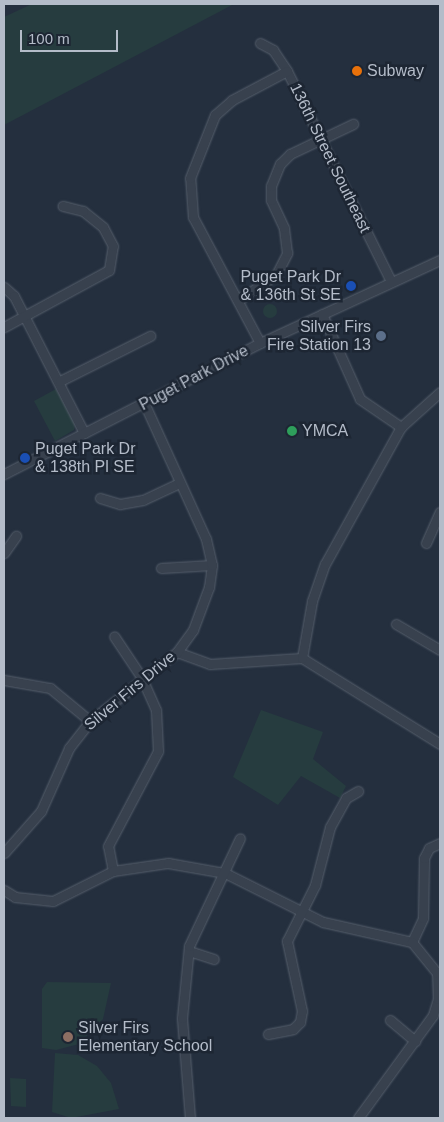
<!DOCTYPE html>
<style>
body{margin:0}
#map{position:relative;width:444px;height:1122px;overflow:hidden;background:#242f3e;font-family:Arial,sans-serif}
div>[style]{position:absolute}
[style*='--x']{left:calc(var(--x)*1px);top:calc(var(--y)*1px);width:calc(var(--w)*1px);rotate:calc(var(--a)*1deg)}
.green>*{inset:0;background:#263c3f}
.round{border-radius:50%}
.roads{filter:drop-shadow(0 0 1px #565f6c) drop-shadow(0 0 1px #565f6c)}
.minor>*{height:9px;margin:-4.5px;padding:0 4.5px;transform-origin:4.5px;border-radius:4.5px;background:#38414e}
.dots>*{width:14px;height:14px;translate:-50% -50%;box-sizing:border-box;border:2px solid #1d2633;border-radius:50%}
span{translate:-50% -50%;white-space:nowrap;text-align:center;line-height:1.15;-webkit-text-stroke:5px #1d2633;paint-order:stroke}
.poi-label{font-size:16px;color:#b4bcc9}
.left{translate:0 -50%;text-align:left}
.right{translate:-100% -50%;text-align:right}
.street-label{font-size:16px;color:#b4bcc9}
.frame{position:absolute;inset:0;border:5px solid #b4bcc9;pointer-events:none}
.scale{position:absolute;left:20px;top:30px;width:98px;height:22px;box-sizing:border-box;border:2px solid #b4bcc9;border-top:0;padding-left:6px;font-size:15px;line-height:18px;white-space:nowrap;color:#b4bcc9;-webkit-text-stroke:4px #1d2633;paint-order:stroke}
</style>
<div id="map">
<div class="green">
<div style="clip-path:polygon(32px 4px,234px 4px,4px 125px,4px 17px)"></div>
<div class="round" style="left:263px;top:304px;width:14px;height:14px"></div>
<div style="clip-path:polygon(56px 389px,75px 424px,74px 430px,55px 441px,34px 401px)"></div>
<div style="clip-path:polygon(261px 710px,323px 732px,313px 759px,346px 786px,340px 798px,301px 776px,278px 805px,233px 777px)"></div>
<div style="clip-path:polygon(47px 982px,111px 983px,103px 1019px,79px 1044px,56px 1050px,42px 1048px,42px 989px)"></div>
<div style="clip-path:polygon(55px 1053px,78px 1055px,97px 1066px,111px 1083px,119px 1109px,71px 1118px,52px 1112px)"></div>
<div style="clip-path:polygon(10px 1078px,26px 1079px,26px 1107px,11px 1106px)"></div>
</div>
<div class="roads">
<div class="minor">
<div style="--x:260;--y:43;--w:15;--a:28"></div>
<div style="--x:273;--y:50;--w:25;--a:56"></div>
<div style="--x:287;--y:71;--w:234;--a:63.7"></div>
<div style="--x:4;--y:287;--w:13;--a:42"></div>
<div style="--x:14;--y:296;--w:154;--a:62.9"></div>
<div style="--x:238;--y:300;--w:45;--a:-33.3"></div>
<div style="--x:276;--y:275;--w:25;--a:-63"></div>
<div style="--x:287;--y:253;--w:25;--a:-97"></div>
<div style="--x:284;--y:228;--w:31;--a:-115"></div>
<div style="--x:271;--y:200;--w:14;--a:-90"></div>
<div style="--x:271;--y:186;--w:24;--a:-68"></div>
<div style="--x:280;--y:164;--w:14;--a:-45"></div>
<div style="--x:290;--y:154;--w:70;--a:-25.5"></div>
<div style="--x:322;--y:314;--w:93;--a:65.9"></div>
<div style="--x:360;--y:399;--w:50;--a:34.3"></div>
<div style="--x:4;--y:327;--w:119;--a:-28.5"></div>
<div style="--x:109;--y:270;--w:24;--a:-81"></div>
<div style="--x:113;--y:246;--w:21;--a:-118"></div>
<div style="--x:103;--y:227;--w:26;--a:-141"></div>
<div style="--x:83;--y:211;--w:21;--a:-166"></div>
<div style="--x:260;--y:343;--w:143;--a:-118"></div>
<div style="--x:193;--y:217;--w:39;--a:-94"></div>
<div style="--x:190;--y:178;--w:68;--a:-68.4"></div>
<div style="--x:215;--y:115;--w:23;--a:-41"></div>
<div style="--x:232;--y:100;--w:62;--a:-27.8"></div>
<div style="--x:60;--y:381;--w:101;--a:-26.6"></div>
<div style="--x:4;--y:474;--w:288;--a:-27.1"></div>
<div style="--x:260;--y:343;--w:198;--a:-24.8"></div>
<div style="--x:100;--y:498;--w:21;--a:17"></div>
<div style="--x:120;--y:504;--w:23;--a:-10"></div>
<div style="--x:143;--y:500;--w:38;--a:-25"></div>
<div style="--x:426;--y:543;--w:34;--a:-66"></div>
<div style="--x:4;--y:553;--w:21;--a:-55"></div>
<div style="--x:161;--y:568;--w:51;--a:-3.4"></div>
<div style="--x:396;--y:624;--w:51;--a:30.6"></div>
<div style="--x:177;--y:652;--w:35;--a:20"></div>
<div style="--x:210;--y:664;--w:92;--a:-3.7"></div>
<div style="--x:302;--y:658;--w:163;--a:31.9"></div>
<div style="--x:302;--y:658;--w:58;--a:-80"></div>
<div style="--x:312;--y:601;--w:39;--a:-71"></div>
<div style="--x:325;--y:564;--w:157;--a:-61"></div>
<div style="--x:401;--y:427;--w:52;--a:-41.9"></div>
<div style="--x:4;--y:680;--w:47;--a:9.9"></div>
<div style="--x:50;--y:688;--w:52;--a:39.5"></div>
<div style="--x:4;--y:853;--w:56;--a:-48.6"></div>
<div style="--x:41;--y:811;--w:69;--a:-66"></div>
<div style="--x:69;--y:748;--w:34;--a:-52"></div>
<div style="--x:90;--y:721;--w:111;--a:-38.4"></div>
<div style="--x:177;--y:652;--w:27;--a:-54"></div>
<div style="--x:193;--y:630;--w:46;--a:-69.6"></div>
<div style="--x:209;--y:587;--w:22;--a:-82"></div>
<div style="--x:212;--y:565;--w:27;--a:-103"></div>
<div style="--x:206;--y:539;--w:147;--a:-114.5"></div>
<div style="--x:113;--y:871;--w:25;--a:-101"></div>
<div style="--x:108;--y:846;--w:107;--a:-62.2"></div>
<div style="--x:158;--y:751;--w:41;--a:-92.8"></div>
<div style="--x:156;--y:710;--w:35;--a:-114"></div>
<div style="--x:142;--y:678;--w:50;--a:-123.7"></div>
<div style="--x:4;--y:890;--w:13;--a:32"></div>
<div style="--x:15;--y:897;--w:38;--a:6"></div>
<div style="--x:53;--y:901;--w:67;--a:-26.6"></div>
<div style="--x:113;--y:871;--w:56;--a:-8.3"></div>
<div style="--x:168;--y:863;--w:58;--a:10"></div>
<div style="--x:225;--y:873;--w:110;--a:26.6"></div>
<div style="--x:323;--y:922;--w:91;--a:12.7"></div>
<div style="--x:412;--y:942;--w:26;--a:-65"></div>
<div style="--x:423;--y:918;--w:60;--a:-89"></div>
<div style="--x:424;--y:858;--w:11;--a:-63"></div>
<div style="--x:429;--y:848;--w:12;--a:-24"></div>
<div style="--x:189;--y:951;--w:26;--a:18"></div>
<div style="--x:390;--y:1020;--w:33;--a:40"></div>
<div style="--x:268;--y:1034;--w:25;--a:-11"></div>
<div style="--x:293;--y:1029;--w:10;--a:-45"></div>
<div style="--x:300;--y:1022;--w:11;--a:-80"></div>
<div style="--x:302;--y:1011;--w:72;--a:-102.1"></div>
<div style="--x:287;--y:941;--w:63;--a:-63.4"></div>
<div style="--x:315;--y:885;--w:60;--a:-75.5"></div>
<div style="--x:330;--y:827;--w:33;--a:-61"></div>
<div style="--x:346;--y:798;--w:14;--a:-30"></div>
<div style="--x:190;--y:1118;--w:100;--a:-94.6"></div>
<div style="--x:182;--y:1018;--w:72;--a:-84.4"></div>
<div style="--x:189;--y:946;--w:119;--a:-64.7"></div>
<div style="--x:358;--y:1118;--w:127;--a:-53.9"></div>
<div style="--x:433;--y:1015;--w:17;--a:-73"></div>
<div style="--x:438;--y:999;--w:26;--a:-92"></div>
<div style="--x:437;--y:973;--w:40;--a:-129"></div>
</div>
</div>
<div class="dots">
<div style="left:357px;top:71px;background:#e8710a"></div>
<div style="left:351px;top:286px;background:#1a4fb4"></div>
<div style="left:381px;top:336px;background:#5c6f8a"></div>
<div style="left:292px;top:431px;background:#2e9e5b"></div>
<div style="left:25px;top:458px;background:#1a4fb4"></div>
<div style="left:68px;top:1037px;background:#8d6e63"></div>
</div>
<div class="poi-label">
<span class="left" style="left:367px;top:71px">Subway</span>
<span class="right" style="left:341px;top:286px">Puget Park Dr<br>&amp; 136th St SE</span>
<span class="right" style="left:371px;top:336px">Silver Firs<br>Fire Station 13</span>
<span class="left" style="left:302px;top:431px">YMCA</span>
<span class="left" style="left:35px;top:458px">Puget Park Dr<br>&amp; 138th Pl SE</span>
<span class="left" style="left:78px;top:1037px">Silver Firs<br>Elementary School</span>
</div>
<div class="street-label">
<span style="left:330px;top:158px;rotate:64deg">136th Street Southeast</span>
<span style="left:194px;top:378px;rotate:-28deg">Puget Park Drive</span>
<span style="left:130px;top:691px;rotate:-40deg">Silver Firs Drive</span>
</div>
<div class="frame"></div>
<div class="scale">100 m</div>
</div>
